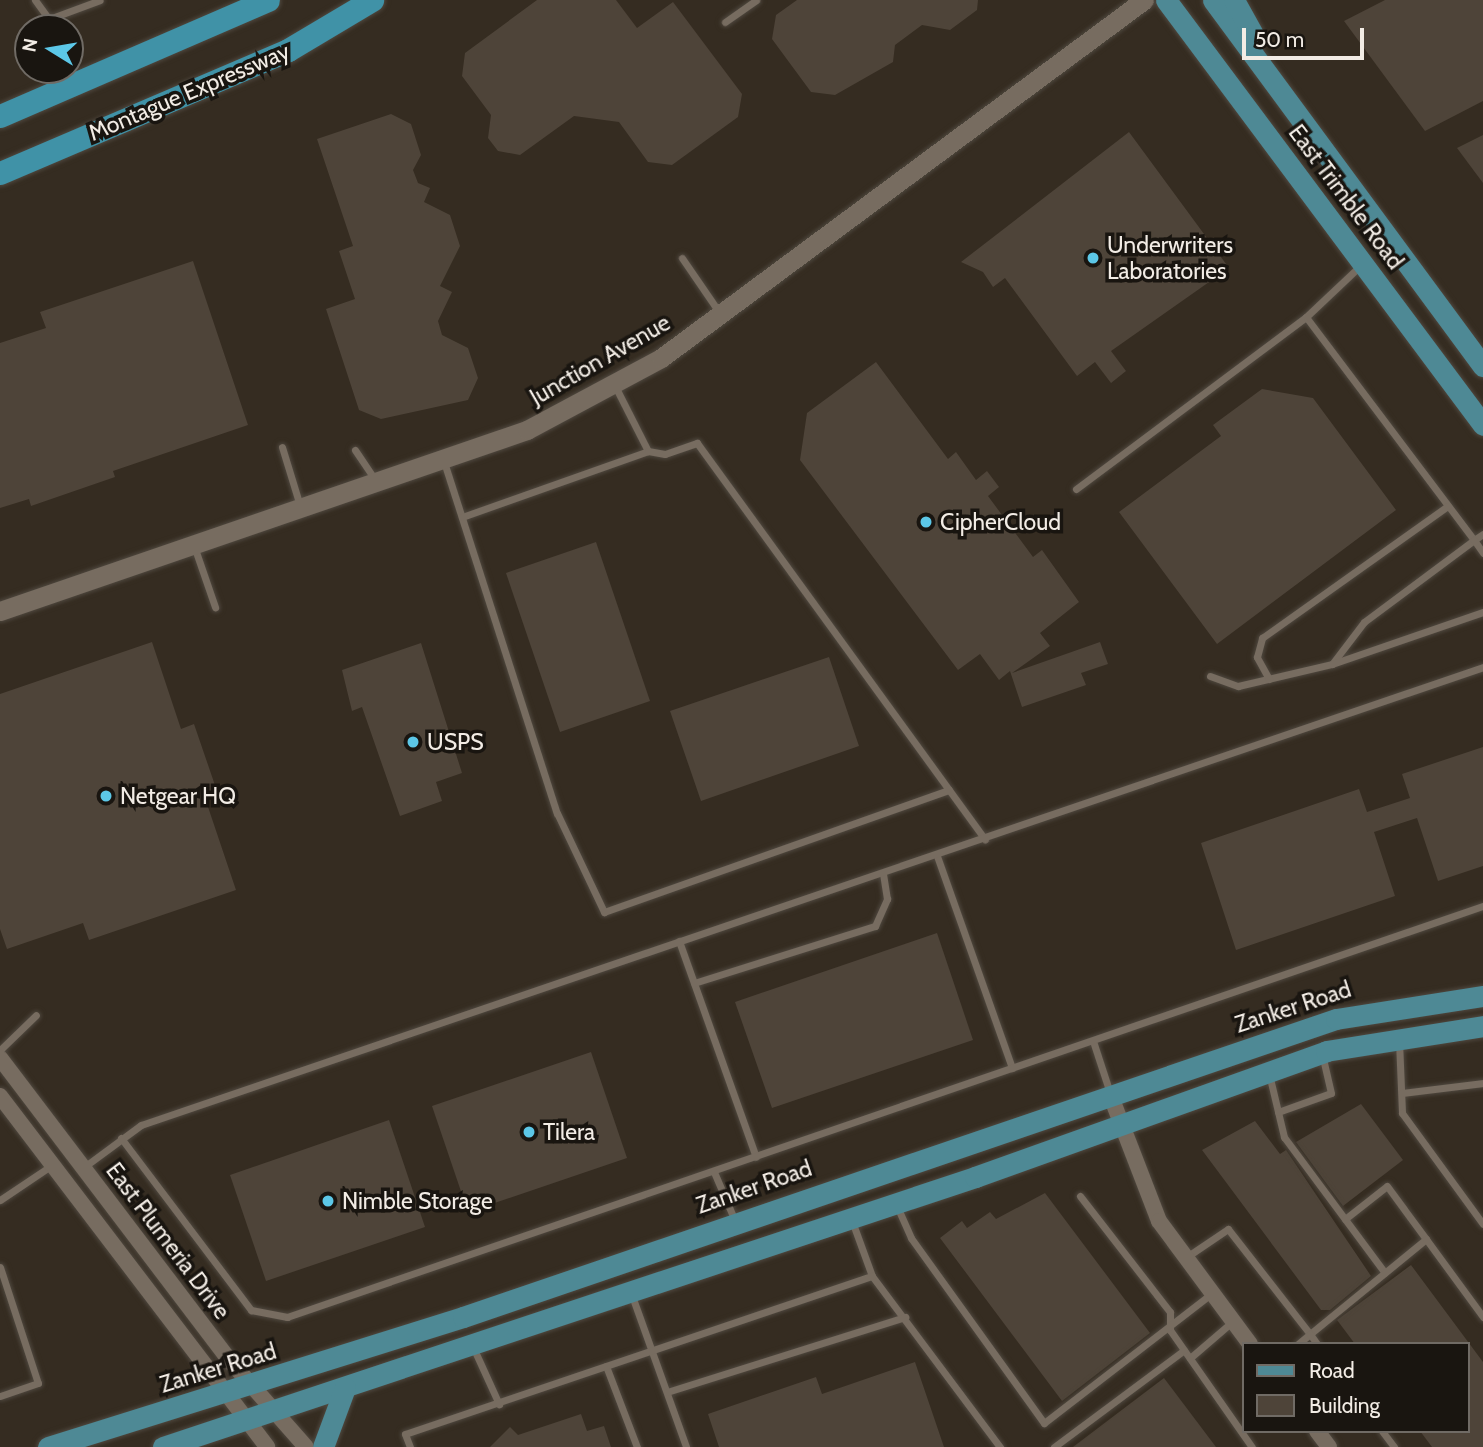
<!DOCTYPE html>
<style>
body{margin:0}
#map{position:relative;width:1483px;height:1447px;overflow:hidden;background:#352c21;font-family:Cabin,sans-serif}
div>[style]{position:absolute}
[style*='--x']{left:calc(var(--x)*1px);top:calc(var(--y)*1px);width:calc(var(--w)*1px);rotate:calc(var(--a)*1deg)}
.building>*{inset:0;background:#4e4439}
.roads{filter:drop-shadow(0 0 2px #4f483f) drop-shadow(0 0 2px #4f483f)}
.service>*{height:7px;margin:-3.5px;padding:0 3.5px;transform-origin:3.5px;border-radius:3.5px;background:#776c60}
.tertiary>*{height:16px;margin:-8px;padding:0 8px;transform-origin:8px;border-radius:8px;background:#776c60}
.secondary>*{height:19px;margin:-9.5px;padding:0 9.5px;transform-origin:9.5px;border-radius:9.5px;background:#776c60}
.primary>*{height:21px;margin:-10.5px;padding:0 10.5px;transform-origin:10.5px;border-radius:10.5px;background:#4e8995}
.trunk>*{height:23px;margin:-11.5px;padding:0 11.5px;transform-origin:11.5px;border-radius:11.5px;background:#4092a7}
.dots>*{width:19px;height:19px;translate:-50% -50%;box-sizing:border-box;border:4px solid #191510;border-radius:50%}
span{translate:-50% -50%;white-space:nowrap;text-align:center;line-height:1.15;-webkit-text-stroke:7px #191510;paint-order:stroke}
.street-label{font-size:23px;color:#f2ece5}
.poi-label{font-size:23px;color:#f2ece5}
.left{translate:0 -50%;text-align:left}
.legend{position:absolute;left:1242px;top:1342px;width:228px;height:91px;box-sizing:border-box;background:#191510;border:2px solid #706b65;margin:0;padding:9px 12px;list-style:none;font-size:21px;color:#f2ece5}
.legend li{display:flex;align-items:center;gap:14px;height:35px}
.legend b{width:35px;border:2px solid #706b65}
.north{position:absolute;left:14px;top:14px;width:70px;height:70px;box-sizing:border-box;background:#191510;border:2px solid #706b65;border-radius:50%;rotate:281deg;font-size:19px;font-weight:700;line-height:28px;text-align:center;color:#f2ece5}
.north::after{content:'';display:block;margin:auto;width:24px;height:32px;background:#5cc7e7;clip-path:polygon(50% 0,100% 100%,50% 72%,0 100%)}
.scale{position:absolute;left:1242px;top:28px;width:122px;height:32px;box-sizing:border-box;border:4px solid #f2ece5;border-top:0;padding-left:9px;font-size:21px;line-height:24px;white-space:nowrap;color:#f2ece5;-webkit-text-stroke:5px #191510;paint-order:stroke}
</style>
<div id="map">
<div class="building">
<div style="clip-path:polygon(537px 0,616px 0,637px 28px,673px 2px,742px 94px,738px 117px,672px 165px,648px 162px,619px 122px,574px 116px,520px 155px,498px 151px,488px 138px,491px 115px,462px 76px,465px 53px)"></div>
<div style="clip-path:polygon(797px 0,978px 0,977px 10px,950px 30px,922px 25px,895px 45px,893px 62px,835px 95px,811px 92px,772px 39px,776px 15px)"></div>
<div style="clip-path:polygon(1385px 0,1483px 0,1483px 101px,1425px 131px,1344px 21px)"></div>
<div style="clip-path:polygon(391px 114px,411px 124px,421px 155px,413px 170px,418px 183px,430px 188px,424px 202px,450px 215px,460px 246px,440px 286px,452px 292px,438px 321px,442px 335px,468px 348px,478px 378px,468px 400px,381px 419px,359px 410px,326px 309px,355px 299px,339px 251px,353px 246px,317px 139px)"></div>
<div style="clip-path:polygon(1129px 132px,1229px 268px,1111px 351px,1126px 371px,1111px 383px,1095px 362px,1077px 376px,1005px 278px,993px 287px,983px 272px,961px 262px)"></div>
<div style="clip-path:polygon(1483px 135px,1483px 183px,1457px 148px)"></div>
<div style="clip-path:polygon(193px 261px,248px 425px,113px 471px,115px 477px,31px 506px,29px 499px,0 508px,0 343px,46px 328px,40px 312px)"></div>
<div style="clip-path:polygon(876px 362px,948px 459px,956px 452px,976px 480px,987px 471px,999px 487px,988px 496px,1033px 557px,1042px 550px,1079px 602px,1040px 633px,1050px 646px,1012px 673px,1100px 642px,1108px 664px,1081px 673px,1086px 685px,1022px 707px,1010px 671px,999px 680px,980px 654px,958px 670px,800px 460px,807px 413px)"></div>
<div style="clip-path:polygon(1262px 389px,1313px 398px,1396px 510px,1217px 644px,1119px 512px,1221px 436px,1213px 425px)"></div>
<div style="clip-path:polygon(596px 542px,650px 701px,560px 732px,506px 573px)"></div>
<div style="clip-path:polygon(152px 642px,181px 729px,194px 724px,218px 794px,205px 798px,236px 890px,89px 940px,83px 923px,7px 949px,0 929px,0 694px)"></div>
<div style="clip-path:polygon(421px 643px,462px 773px,436px 782px,442px 801px,400px 816px,362px 707px,352px 711px,342px 670px)"></div>
<div style="clip-path:polygon(829px 657px,859px 746px,701px 801px,670px 711px)"></div>
<div style="clip-path:polygon(1483px 747px,1483px 866px,1438px 881px,1417px 818px,1374px 832px,1395px 896px,1236px 950px,1201px 843px,1359px 789px,1367px 812px,1410px 798px,1402px 774px)"></div>
<div style="clip-path:polygon(937px 933px,973px 1040px,772px 1108px,735px 1002px)"></div>
<div style="clip-path:polygon(591px 1052px,627px 1158px,468px 1212px,432px 1106px)"></div>
<div style="clip-path:polygon(1361px 1104px,1403px 1160px,1343px 1206px,1296px 1142px)"></div>
<div style="clip-path:polygon(389px 1120px,425px 1227px,266px 1281px,230px 1175px)"></div>
<div style="clip-path:polygon(1255px 1121px,1280px 1154px,1286px 1150px,1371px 1276px,1330px 1310px,1321px 1310px,1202px 1150px)"></div>
<div style="clip-path:polygon(1045px 1193px,1150px 1333px,1062px 1401px,940px 1238px,962px 1221px,967px 1228px,990px 1212px,996px 1219px)"></div>
<div style="clip-path:polygon(1411px 1265px,1483px 1362px,1483px 1447px,1432px 1447px,1420px 1431px,1467px 1431px,1467px 1344px,1355px 1344px,1337px 1320px)"></div>
<div style="clip-path:polygon(915px 1362px,944px 1447px,719px 1447px,708px 1414px,816px 1377px,822px 1394px)"></div>
<div style="clip-path:polygon(1164px 1378px,1216px 1447px,1073px 1447px)"></div>
<div style="clip-path:polygon(581px 1414px,587px 1431px,604px 1426px,611px 1447px,490px 1447px,510px 1427px,518px 1435px)"></div>
</div>
<div class="roads">
<div class="service">
<div style="--x:35;--y:0;--w:24;--a:54"></div>
<div style="--x:49;--y:19;--w:54;--a:-20.4"></div>
<div style="--x:725;--y:22;--w:38;--a:-35"></div>
<div style="--x:682;--y:258;--w:65;--a:55.6"></div>
<div style="--x:1306;--y:317;--w:279;--a:53"></div>
<div style="--x:1474;--y:540;--w:11;--a:-34"></div>
<div style="--x:615;--y:386;--w:73;--a:63.1"></div>
<div style="--x:282;--y:447;--w:62;--a:73"></div>
<div style="--x:355;--y:450;--w:36;--a:56"></div>
<div style="--x:444;--y:462;--w:369;--a:72.2"></div>
<div style="--x:557;--y:813;--w:110;--a:64.6"></div>
<div style="--x:604;--y:912;--w:366;--a:-19.5"></div>
<div style="--x:1076;--y:489;--w:287;--a:-36.8"></div>
<div style="--x:1306;--y:317;--w:74;--a:-43.4"></div>
<div style="--x:462;--y:517;--w:197;--a:-19.5"></div>
<div style="--x:648;--y:451;--w:17;--a:10"></div>
<div style="--x:665;--y:454;--w:34;--a:-19"></div>
<div style="--x:697;--y:443;--w:490;--a:54"></div>
<div style="--x:194;--y:546;--w:65;--a:71"></div>
<div style="--x:1332;--y:664;--w:53;--a:-52.7"></div>
<div style="--x:1364;--y:622;--w:137;--a:-36.7"></div>
<div style="--x:1474;--y:540;--w:16;--a:55"></div>
<div style="--x:1210;--y:676;--w:30;--a:20"></div>
<div style="--x:1238;--y:686;--w:97;--a:-13.2"></div>
<div style="--x:1332;--y:664;--w:160;--a:-19"></div>
<div style="--x:1269;--y:679;--w:25;--a:-119"></div>
<div style="--x:1257;--y:657;--w:20;--a:-75"></div>
<div style="--x:1262;--y:638;--w:228;--a:-35.4"></div>
<div style="--x:937;--y:856;--w:225;--a:70.5"></div>
<div style="--x:679;--y:941;--w:229;--a:70.4"></div>
<div style="--x:694;--y:983;--w:190;--a:-17.5"></div>
<div style="--x:875;--y:926;--w:30;--a:-66"></div>
<div style="--x:887;--y:899;--w:25;--a:-99"></div>
<div style="--x:1093;--y:1041;--w:55;--a:71.9"></div>
<div style="--x:1399;--y:1041;--w:72;--a:87.6"></div>
<div style="--x:1402;--y:1113;--w:137;--a:53.9"></div>
<div style="--x:0;--y:1050;--w:50;--a:-44.2"></div>
<div style="--x:1269;--y:1074;--w:65;--a:76.6"></div>
<div style="--x:1284;--y:1137;--w:169;--a:53.4"></div>
<div style="--x:1402;--y:1093;--w:82;--a:-7"></div>
<div style="--x:1278;--y:1112;--w:56;--a:-19.7"></div>
<div style="--x:1331;--y:1093;--w:37;--a:-103"></div>
<div style="--x:121;--y:1138;--w:216;--a:52.9"></div>
<div style="--x:251;--y:1310;--w:37;--a:11"></div>
<div style="--x:287;--y:1317;--w:1265;--a:-18.97"></div>
<div style="--x:84;--y:1167;--w:71;--a:-36.4"></div>
<div style="--x:141;--y:1125;--w:1418;--a:-18.84"></div>
<div style="--x:714;--y:1172;--w:53;--a:66.8"></div>
<div style="--x:1080;--y:1196;--w:147;--a:52.2"></div>
<div style="--x:1170;--y:1312;--w:18;--a:90"></div>
<div style="--x:1170;--y:1330;--w:143;--a:55"></div>
<div style="--x:0;--y:1200;--w:63;--a:-33.9"></div>
<div style="--x:896;--y:1204;--w:37;--a:66"></div>
<div style="--x:911;--y:1238;--w:228;--a:54.3"></div>
<div style="--x:1044;--y:1423;--w:211;--a:-37.7"></div>
<div style="--x:1345;--y:1219;--w:53;--a:-38.2"></div>
<div style="--x:1387;--y:1186;--w:66;--a:53.7"></div>
<div style="--x:852;--y:1221;--w:59;--a:70"></div>
<div style="--x:872;--y:1276;--w:214;--a:53.2"></div>
<div style="--x:1185;--y:1258;--w:52;--a:-34"></div>
<div style="--x:1228;--y:1229;--w:133;--a:52"></div>
<div style="--x:1310;--y:1334;--w:150;--a:-39.3"></div>
<div style="--x:1426;--y:1239;--w:97;--a:53.8"></div>
<div style="--x:0;--y:1267;--w:122;--a:71.9"></div>
<div style="--x:38;--y:1383;--w:40;--a:161.1"></div>
<div style="--x:631;--y:1293;--w:164;--a:70.3"></div>
<div style="--x:1298;--y:1344;--w:16;--a:-40"></div>
<div style="--x:1310;--y:1334;--w:12;--a:55"></div>
<div style="--x:473;--y:1347;--w:63;--a:65.5"></div>
<div style="--x:1190;--y:1358;--w:55;--a:-40.6"></div>
<div style="--x:606;--y:1366;--w:87;--a:69.1"></div>
<div style="--x:667;--y:1392;--w:250;--a:-17.5"></div>
<div style="--x:1382;--y:1431;--w:20;--a:53"></div>
<div style="--x:410;--y:1447;--w:14;--a:-111"></div>
<div style="--x:405;--y:1434;--w:493;--a:-18.7"></div>
<div style="--x:1054;--y:1447;--w:162;--a:-36.7"></div>
</div>
<div class="tertiary">
<div style="--x:0;--y:1058;--w:382;--a:52.8"></div>
<div style="--x:231;--y:1362;--w:113;--a:48.6"></div>
<div style="--x:1110;--y:1094;--w:136;--a:68.9"></div>
<div style="--x:1159;--y:1221;--w:153;--a:53.5"></div>
<div style="--x:0;--y:1096;--w:441;--a:52.7"></div>
<div style="--x:1317;--y:1431;--w:20;--a:53"></div>
</div>
<div class="secondary">
<div style="--x:0;--y:611;--w:557;--a:-18.96"></div>
<div style="--x:527;--y:430;--w:152;--a:-28.2"></div>
<div style="--x:661;--y:358;--w:601;--a:-36.55"></div>
</div>
<div class="primary">
<div style="--x:1166;--y:0;--w:530;--a:53.28"></div>
<div style="--x:1213;--y:0;--w:455;--a:53.6"></div>
<div style="--x:1234;--y:0;--w:39;--a:61"></div>
<div style="--x:48;--y:1447;--w:435;--a:-17.4"></div>
<div style="--x:463;--y:1317;--w:922;--a:-18.85"></div>
<div style="--x:1336;--y:1019;--w:149;--a:-8.9"></div>
<div style="--x:163;--y:1447;--w:856;--a:-18.39"></div>
<div style="--x:975;--y:1177;--w:373;--a:-19.7"></div>
<div style="--x:1326;--y:1051;--w:159;--a:-9"></div>
<div style="--x:323;--y:1447;--w:63;--a:-69.6"></div>
</div>
<div class="trunk">
<div style="--x:0;--y:116;--w:292;--a:-23.4"></div>
<div style="--x:0;--y:173;--w:313;--a:-23.1"></div>
<div style="--x:288;--y:50;--w:98;--a:-30.8"></div>
</div>
</div>
<div class="dots">
<div style="left:1093px;top:258px;background:#5cc7e7"></div>
<div style="left:926px;top:522px;background:#5cc7e7"></div>
<div style="left:413px;top:742px;background:#5cc7e7"></div>
<div style="left:106px;top:796px;background:#5cc7e7"></div>
<div style="left:529px;top:1132px;background:#5cc7e7"></div>
<div style="left:328px;top:1201px;background:#5cc7e7"></div>
</div>
<div class="street-label">
<span style="left:189px;top:92px;rotate:-23deg">Montague Expressway</span>
<span style="left:1346px;top:197px;rotate:53deg">East Trimble Road</span>
<span style="left:600px;top:360px;rotate:-30deg">Junction Avenue</span>
<span style="left:1293px;top:1007px;rotate:-18deg">Zanker Road</span>
<span style="left:754px;top:1187px;rotate:-19deg">Zanker Road</span>
<span style="left:168px;top:1241px;rotate:53deg">East Plumeria Drive</span>
<span style="left:218px;top:1368px;rotate:-17deg">Zanker Road</span>
</div>
<div class="poi-label">
<span class="left" style="left:1107px;top:258px">Underwriters<br>Laboratories</span>
<span class="left" style="left:940px;top:522px">CipherCloud</span>
<span class="left" style="left:427px;top:742px">USPS</span>
<span class="left" style="left:120px;top:796px">Netgear HQ</span>
<span class="left" style="left:543px;top:1132px">Tilera</span>
<span class="left" style="left:342px;top:1201px">Nimble Storage</span>
</div>
<ul class="legend">
<li><b style="height:9px;background:#4e8995"></b>Road</li>
<li><b style="height:19px;background:#4e4439"></b>Building</li>
</ul>
<div class="north">N</div>
<div class="scale">50 m</div>
</div>
